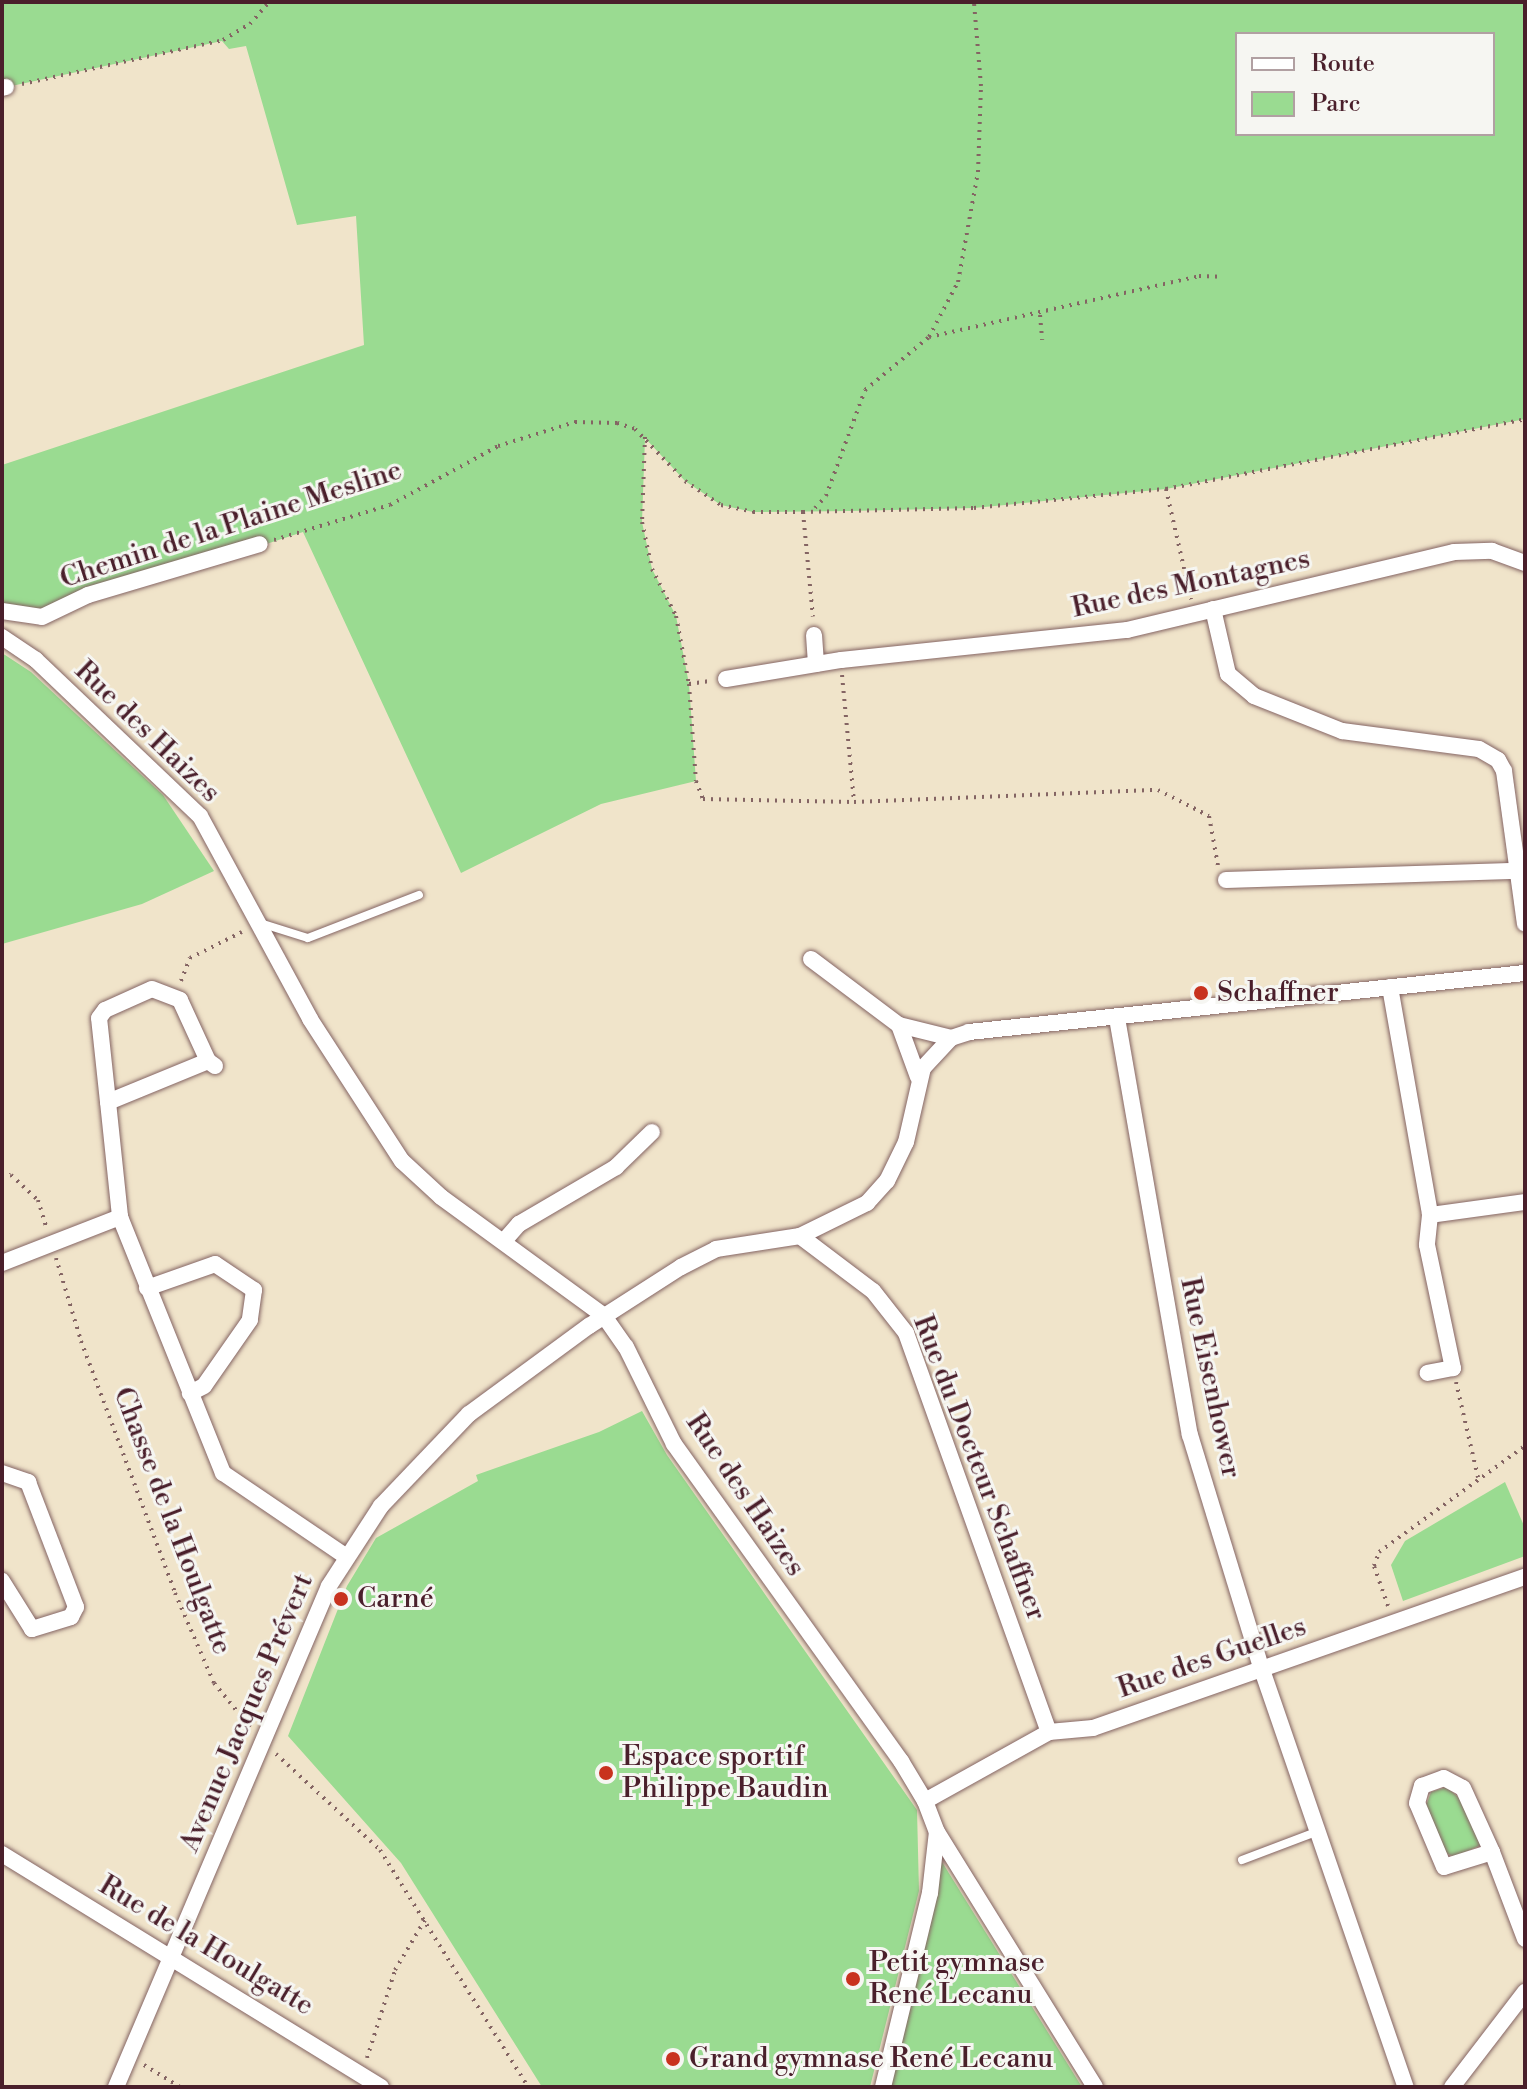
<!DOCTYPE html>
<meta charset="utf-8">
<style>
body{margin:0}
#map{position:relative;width:1527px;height:2089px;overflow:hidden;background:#f0e4ca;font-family:"Libre Bodoni",serif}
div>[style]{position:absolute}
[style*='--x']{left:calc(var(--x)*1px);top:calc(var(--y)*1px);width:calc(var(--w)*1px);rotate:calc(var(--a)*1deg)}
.green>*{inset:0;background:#9adb91}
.path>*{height:4px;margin-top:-2px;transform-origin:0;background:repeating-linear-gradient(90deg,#846463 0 2px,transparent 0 8px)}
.roads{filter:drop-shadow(0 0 2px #846463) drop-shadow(0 0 2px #846463)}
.lane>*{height:8px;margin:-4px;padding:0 4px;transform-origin:4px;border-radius:4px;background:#fff}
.street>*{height:16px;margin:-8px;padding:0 8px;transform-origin:8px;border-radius:8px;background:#fff}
.dots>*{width:22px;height:22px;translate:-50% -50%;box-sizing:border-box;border:4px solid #f6f6f2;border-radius:50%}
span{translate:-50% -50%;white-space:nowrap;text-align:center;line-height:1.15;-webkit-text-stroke:6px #f6f6f2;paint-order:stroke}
.street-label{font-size:28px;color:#4a1f2b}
.poi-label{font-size:28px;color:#4a1f2b}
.left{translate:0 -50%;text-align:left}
.frame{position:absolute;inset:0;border:4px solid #4a1f2b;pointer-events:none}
.legend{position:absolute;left:1235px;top:32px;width:260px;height:104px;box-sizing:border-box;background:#f6f6f2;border:2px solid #b1a0a2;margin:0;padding:10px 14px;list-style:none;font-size:24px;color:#4a1f2b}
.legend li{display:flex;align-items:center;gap:16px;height:40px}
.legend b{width:40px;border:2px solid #b1a0a2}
</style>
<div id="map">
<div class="green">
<div style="clip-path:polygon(evenodd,2px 2px,1525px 2px,1525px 419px,1166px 489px,974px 508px,850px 511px,753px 512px,721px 505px,685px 481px,645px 438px,642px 522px,652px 569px,676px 616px,689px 684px,696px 781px,601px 804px,461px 873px,303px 532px,42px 617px,2px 611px,2px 465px,364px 345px,356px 216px,297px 225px,246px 46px,229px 49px,222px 41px,2px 88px,2px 2px,1237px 34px,1493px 34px,1493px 134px,1237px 134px,1237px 34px)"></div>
<div style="clip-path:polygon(2px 653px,31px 672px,163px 795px,214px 871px,142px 904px,2px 944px)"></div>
<div style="clip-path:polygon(642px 1411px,667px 1455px,917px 1810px,919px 1891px,870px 2087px,542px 2087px,401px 1863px,288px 1736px,347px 1586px,376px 1538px,478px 1481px,476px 1475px,599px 1432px)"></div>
<div style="clip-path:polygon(1505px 1482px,1525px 1528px,1525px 1556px,1403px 1601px,1391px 1565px,1405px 1541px)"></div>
<div style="clip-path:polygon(1447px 1787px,1460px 1799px,1481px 1845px,1454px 1857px,1445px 1852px,1426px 1806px,1431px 1792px)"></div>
<div style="clip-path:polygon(942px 1862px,1082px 2087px,889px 2087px)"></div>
</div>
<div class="path">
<div style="--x:22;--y:84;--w:206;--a:-12.3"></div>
<div style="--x:223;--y:40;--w:31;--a:-31"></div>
<div style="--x:250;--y:24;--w:29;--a:-49"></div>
<div style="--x:1040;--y:315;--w:25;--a:85"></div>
<div style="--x:929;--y:337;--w:277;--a:-12.7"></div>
<div style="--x:1199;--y:276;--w:23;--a:2"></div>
<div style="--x:645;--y:437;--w:85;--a:92"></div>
<div style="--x:642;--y:522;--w:48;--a:78"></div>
<div style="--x:652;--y:569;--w:53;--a:62.9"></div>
<div style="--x:676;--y:616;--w:69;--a:79.2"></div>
<div style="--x:689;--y:684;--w:97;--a:85.9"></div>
<div style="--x:696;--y:781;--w:19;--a:69"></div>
<div style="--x:703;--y:799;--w:151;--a:1.1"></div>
<div style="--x:854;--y:802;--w:304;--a:-2.3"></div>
<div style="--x:1158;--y:790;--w:57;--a:27"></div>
<div style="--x:1209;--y:816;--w:51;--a:79.8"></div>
<div style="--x:1166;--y:489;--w:113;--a:77.2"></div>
<div style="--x:815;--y:508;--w:16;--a:-47"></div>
<div style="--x:826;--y:496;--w:113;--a:-69.8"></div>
<div style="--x:865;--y:390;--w:83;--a:-39.6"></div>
<div style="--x:929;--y:337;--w:62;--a:-62.2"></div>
<div style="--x:958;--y:282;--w:112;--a:-79.7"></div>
<div style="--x:978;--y:172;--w:86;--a:-88"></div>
<div style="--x:981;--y:86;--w:84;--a:-94.8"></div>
<div style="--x:803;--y:512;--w:105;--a:84.6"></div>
<div style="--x:274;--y:540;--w:121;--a:-16.8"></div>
<div style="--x:390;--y:505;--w:123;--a:-28.6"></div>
<div style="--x:498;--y:446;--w:81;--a:-17.3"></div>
<div style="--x:575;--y:422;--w:42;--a:1.4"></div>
<div style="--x:617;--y:423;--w:19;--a:18"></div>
<div style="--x:635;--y:429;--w:72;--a:46.1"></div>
<div style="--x:685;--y:481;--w:43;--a:33.7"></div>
<div style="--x:721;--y:505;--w:33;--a:12"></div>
<div style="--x:753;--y:512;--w:50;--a:0"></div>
<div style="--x:803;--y:512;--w:171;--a:-1.3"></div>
<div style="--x:974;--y:508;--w:193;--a:-5.7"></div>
<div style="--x:1166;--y:489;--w:366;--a:-11"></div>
<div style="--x:842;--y:675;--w:127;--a:84.6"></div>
<div style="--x:689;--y:684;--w:21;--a:-8"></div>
<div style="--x:181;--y:981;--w:25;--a:-69"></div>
<div style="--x:190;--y:958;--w:58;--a:-26.6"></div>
<div style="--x:2;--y:1177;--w:9;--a:-13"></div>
<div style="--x:11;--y:1175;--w:37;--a:43"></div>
<div style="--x:38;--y:1200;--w:27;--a:73"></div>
<div style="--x:56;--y:1258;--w:87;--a:73.2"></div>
<div style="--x:81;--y:1341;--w:269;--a:69.5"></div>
<div style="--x:175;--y:1593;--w:98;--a:66.6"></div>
<div style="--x:214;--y:1683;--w:57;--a:50.7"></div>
<div style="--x:1456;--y:1382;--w:98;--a:77"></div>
<div style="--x:1388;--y:1606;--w:42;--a:-109.3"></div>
<div style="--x:1374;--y:1566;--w:15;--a:-70"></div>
<div style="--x:1379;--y:1552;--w:180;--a:-36"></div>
<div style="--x:276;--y:1754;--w:142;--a:42.7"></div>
<div style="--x:380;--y:1850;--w:279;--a:58"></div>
<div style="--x:367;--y:2058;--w:92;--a:-72.3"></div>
<div style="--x:395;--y:1970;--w:61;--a:-59.2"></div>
<div style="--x:144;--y:2065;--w:42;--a:31.4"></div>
</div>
<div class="roads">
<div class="lane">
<div style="--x:260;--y:923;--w:50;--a:17.4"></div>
<div style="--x:308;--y:938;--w:119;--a:-21.2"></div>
<div style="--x:1242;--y:1860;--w:79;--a:-20.7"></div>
</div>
<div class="street">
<div style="--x:2;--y:88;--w:4;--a:-14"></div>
<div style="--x:1213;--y:609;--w:67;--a:77"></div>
<div style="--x:1228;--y:674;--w:34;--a:40"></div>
<div style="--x:1254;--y:696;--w:95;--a:21.7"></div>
<div style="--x:1342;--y:731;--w:138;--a:7.5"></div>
<div style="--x:1479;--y:749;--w:22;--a:30"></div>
<div style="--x:1498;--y:760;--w:13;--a:61"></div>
<div style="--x:1504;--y:771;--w:154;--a:82.2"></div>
<div style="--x:2;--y:611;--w:40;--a:8.5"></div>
<div style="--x:42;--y:617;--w:51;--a:-25.6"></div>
<div style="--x:88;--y:595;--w:179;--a:-16.5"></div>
<div style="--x:814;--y:635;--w:29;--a:86"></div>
<div style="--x:2;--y:637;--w:41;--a:34.1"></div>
<div style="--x:36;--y:660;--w:226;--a:43.6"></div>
<div style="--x:200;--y:816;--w:231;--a:61.5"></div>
<div style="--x:310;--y:1019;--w:169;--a:57.1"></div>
<div style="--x:402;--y:1161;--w:53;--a:42.7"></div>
<div style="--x:441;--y:1197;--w:202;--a:36.1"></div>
<div style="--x:604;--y:1316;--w:38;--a:55"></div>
<div style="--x:626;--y:1347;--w:108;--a:63.7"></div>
<div style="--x:674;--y:1444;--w:390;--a:54.4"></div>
<div style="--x:901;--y:1761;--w:47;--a:59"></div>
<div style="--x:925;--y:1801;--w:33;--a:69"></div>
<div style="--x:937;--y:1832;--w:300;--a:58.2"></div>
<div style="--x:726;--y:679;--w:117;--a:-9.4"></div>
<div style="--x:841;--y:660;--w:288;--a:-6"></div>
<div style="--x:1127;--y:630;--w:336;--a:-13.4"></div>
<div style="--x:1454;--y:552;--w:38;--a:-2"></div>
<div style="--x:1492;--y:551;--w:35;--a:20"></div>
<div style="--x:1226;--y:880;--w:292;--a:-1.8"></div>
<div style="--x:811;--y:959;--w:110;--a:36.9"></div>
<div style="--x:899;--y:1025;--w:54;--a:14"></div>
<div style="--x:1390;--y:987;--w:231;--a:80"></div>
<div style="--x:1430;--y:1215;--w:30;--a:96"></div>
<div style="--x:1427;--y:1245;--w:126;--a:78.1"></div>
<div style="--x:1453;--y:1368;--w:26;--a:169"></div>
<div style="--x:1117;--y:1018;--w:423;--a:80.1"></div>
<div style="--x:1190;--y:1435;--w:243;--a:73"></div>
<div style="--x:1261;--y:1667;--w:444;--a:71"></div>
<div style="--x:899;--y:1025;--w:55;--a:69.9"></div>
<div style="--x:215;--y:1066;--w:9;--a:-144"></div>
<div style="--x:208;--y:1061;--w:108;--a:157.7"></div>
<div style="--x:108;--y:1102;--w:116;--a:84"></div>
<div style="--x:120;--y:1217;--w:276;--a:68.1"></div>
<div style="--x:223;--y:1473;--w:148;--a:34.2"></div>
<div style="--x:108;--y:1102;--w:84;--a:-96.1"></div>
<div style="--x:99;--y:1018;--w:10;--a:-53"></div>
<div style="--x:105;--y:1010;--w:51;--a:-24.1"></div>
<div style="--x:152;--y:989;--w:30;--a:21"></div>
<div style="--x:180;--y:1000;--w:67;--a:65.3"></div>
<div style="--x:1430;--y:1215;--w:96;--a:-7.8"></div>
<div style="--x:800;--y:1236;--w:91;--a:37"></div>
<div style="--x:873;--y:1291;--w:53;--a:51.8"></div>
<div style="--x:906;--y:1333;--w:424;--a:70.3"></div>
<div style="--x:504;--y:1241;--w:23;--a:-49"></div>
<div style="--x:519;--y:1224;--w:113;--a:-30.4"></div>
<div style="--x:616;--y:1167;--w:50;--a:-44.2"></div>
<div style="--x:2;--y:1263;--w:127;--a:-21.3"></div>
<div style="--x:147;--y:1288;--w:72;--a:-19.4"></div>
<div style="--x:215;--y:1264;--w:47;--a:33.7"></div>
<div style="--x:254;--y:1290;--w:30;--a:98"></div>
<div style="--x:250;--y:1320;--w:80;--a:124.9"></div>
<div style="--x:204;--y:1386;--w:16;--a:153"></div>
<div style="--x:2;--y:1473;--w:28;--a:19"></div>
<div style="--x:28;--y:1482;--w:134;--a:69"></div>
<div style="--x:76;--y:1607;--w:11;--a:117"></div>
<div style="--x:71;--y:1617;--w:41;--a:162.9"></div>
<div style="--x:32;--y:1629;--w:57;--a:-122"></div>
<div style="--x:925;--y:1801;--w:142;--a:-29.1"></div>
<div style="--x:1049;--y:1732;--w:44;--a:-5.2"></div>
<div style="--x:1093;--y:1728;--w:458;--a:-19.3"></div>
<div style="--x:1492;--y:1852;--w:50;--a:162.6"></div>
<div style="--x:1444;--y:1867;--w:69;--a:-112.9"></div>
<div style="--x:1417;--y:1803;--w:18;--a:-74"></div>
<div style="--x:1422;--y:1786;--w:23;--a:-20"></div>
<div style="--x:1444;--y:1778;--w:21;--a:28"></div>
<div style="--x:1463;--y:1788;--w:70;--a:65.6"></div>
<div style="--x:1492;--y:1852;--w:93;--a:69.2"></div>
<div style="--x:2;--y:1854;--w:445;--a:31.6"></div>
<div style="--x:116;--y:2087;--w:544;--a:-66.97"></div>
<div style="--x:329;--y:1586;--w:95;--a:-57"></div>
<div style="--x:381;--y:1506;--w:127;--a:-46.3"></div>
<div style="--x:469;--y:1414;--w:149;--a:-36.3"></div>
<div style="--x:589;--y:1326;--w:109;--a:-32.7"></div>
<div style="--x:681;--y:1267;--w:39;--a:-27"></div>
<div style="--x:716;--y:1249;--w:85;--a:-8.8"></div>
<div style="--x:800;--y:1236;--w:75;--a:-26.2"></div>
<div style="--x:867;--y:1203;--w:30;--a:-48"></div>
<div style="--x:887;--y:1181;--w:43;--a:-64"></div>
<div style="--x:906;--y:1142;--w:76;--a:-77.1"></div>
<div style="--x:923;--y:1068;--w:41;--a:-47"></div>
<div style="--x:951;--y:1038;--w:19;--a:-18"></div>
<div style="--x:969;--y:1032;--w:559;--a:-6.06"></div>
<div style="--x:883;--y:2087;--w:200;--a:-76.4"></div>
<div style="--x:930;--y:1893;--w:61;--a:-83.5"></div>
<div style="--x:1452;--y:2087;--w:120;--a:-52.5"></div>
</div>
</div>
<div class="dots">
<div style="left:1201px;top:993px;background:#c8321e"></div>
<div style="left:341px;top:1599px;background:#c8321e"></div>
<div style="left:606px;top:1773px;background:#c8321e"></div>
<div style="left:853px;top:1979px;background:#c8321e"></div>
<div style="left:673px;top:2059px;background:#c8321e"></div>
</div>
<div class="street-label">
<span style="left:231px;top:525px;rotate:-18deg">Chemin de la Plaine Mesline</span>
<span style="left:1191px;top:584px;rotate:-12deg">Rue des Montagnes</span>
<span style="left:147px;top:732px;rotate:44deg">Rue des Haizes</span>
<span style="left:1210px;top:1378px;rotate:78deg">Rue Eisenhower</span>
<span style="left:979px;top:1468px;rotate:69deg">Rue du Docteur Schaffner</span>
<span style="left:745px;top:1495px;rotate:56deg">Rue des Haizes</span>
<span style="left:172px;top:1521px;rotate:69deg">Chasse de la Houlgatte</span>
<span style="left:1212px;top:1658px;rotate:-19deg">Rue des Guelles</span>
<span style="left:247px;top:1713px;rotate:-67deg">Avenue Jacques Prévert</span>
<span style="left:206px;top:1946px;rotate:31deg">Rue de la Houlgatte</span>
</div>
<div class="poi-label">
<span class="left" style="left:1217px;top:993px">Schaffner</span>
<span class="left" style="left:357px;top:1599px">Carné</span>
<span class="left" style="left:622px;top:1773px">Espace sportif<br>Philippe Baudin</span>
<span class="left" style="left:869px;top:1979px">Petit gymnase<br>René Lecanu</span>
<span class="left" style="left:689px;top:2059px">Grand gymnase René Lecanu</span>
</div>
<div class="frame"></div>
<ul class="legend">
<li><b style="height:10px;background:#fff"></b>Route</li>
<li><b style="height:22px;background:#9adb91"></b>Parc</li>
</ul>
</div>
